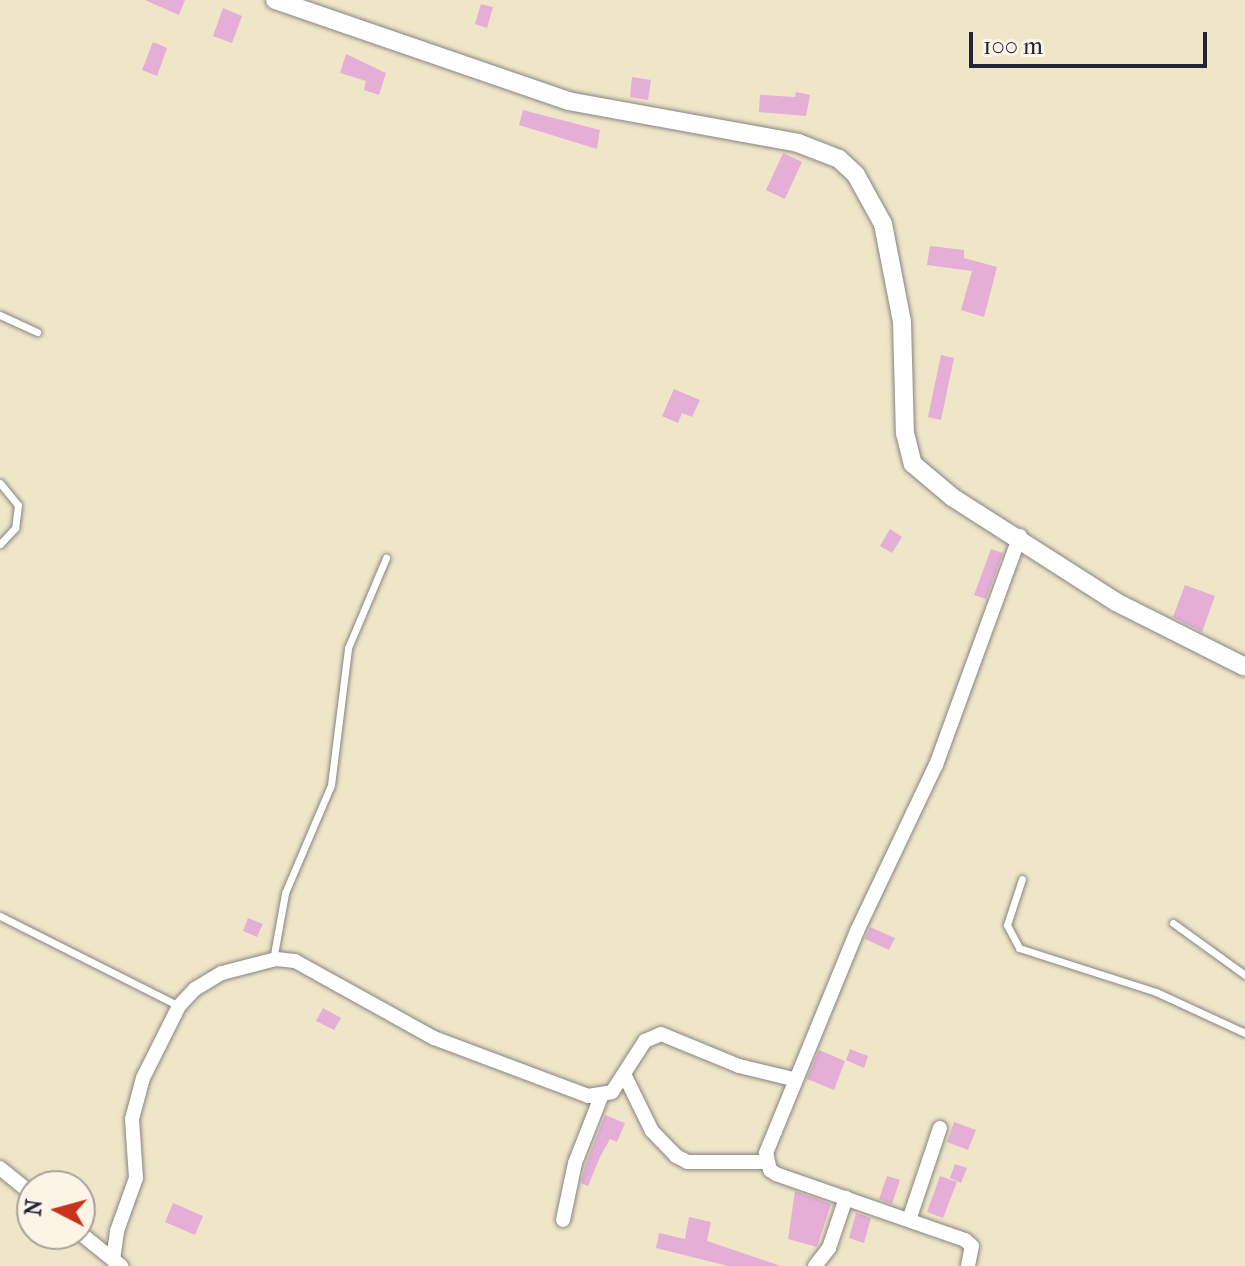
<!DOCTYPE html>
<style>
body{margin:0}
#map{position:relative;width:1245px;height:1266px;overflow:hidden;background:#efe6c8;font-family:"IM FELL French Canon",serif}
div>[style]{position:absolute}
[style*='--x']{left:calc(var(--x)*1px);top:calc(var(--y)*1px);width:calc(var(--w)*1px);rotate:calc(var(--a)*1deg)}
.building>*{inset:0;background:#e4aed7}
.roads{filter:drop-shadow(0 0 2px #888482) drop-shadow(0 0 2px #888482)}
.service>*{height:7px;margin:-3.5px;padding:0 3.5px;transform-origin:3.5px;border-radius:3.5px;background:#fff}
.minor>*{height:14px;margin:-7px;padding:0 7px;transform-origin:7px;border-radius:7px;background:#fff}
.tertiary>*{height:18px;margin:-9px;padding:0 9px;transform-origin:9px;border-radius:9px;background:#fff}
span{translate:-50% -50%;white-space:nowrap;text-align:center;line-height:1.15;-webkit-text-stroke:7px #fcf5e5;paint-order:stroke}
.north{position:absolute;left:16px;top:1170px;width:80px;height:80px;box-sizing:border-box;background:#fcf5e5;border:2px solid #a5a1a1;border-radius:50%;rotate:276deg;font-size:22px;font-weight:700;line-height:32px;text-align:center;color:#22223b}
.north::after{content:'';display:block;margin:auto;width:28px;height:36px;background:#c8321e;clip-path:polygon(50% 0,100% 100%,50% 72%,0 100%)}
.scale{position:absolute;left:969px;top:32px;width:238px;height:36px;box-sizing:border-box;border:4px solid #22223b;border-top:0;padding-left:10px;font-size:24px;line-height:28px;white-space:nowrap;color:#22223b;-webkit-text-stroke:6px #fcf5e5;paint-order:stroke}
</style>
<div id="map">
<div class="building">
<div style="clip-path:polygon(145px 0,185px 0,179px 15px)"></div>
<div style="clip-path:polygon(481px 4px,493px 7px,487px 28px,475px 24px)"></div>
<div style="clip-path:polygon(223px 8px,242px 16px,232px 43px,213px 36px)"></div>
<div style="clip-path:polygon(153px 42px,167px 48px,157px 76px,142px 70px)"></div>
<div style="clip-path:polygon(346px 54px,386px 73px,379px 95px,364px 90px,366px 81px,340px 73px)"></div>
<div style="clip-path:polygon(632px 77px,651px 80px,648px 100px,630px 97px)"></div>
<div style="clip-path:polygon(796px 92px,810px 95px,806px 116px,759px 112px,760px 95px,795px 97px)"></div>
<div style="clip-path:polygon(523px 110px,600px 130px,597px 149px,519px 125px)"></div>
<div style="clip-path:polygon(783px 153px,802px 162px,785px 199px,766px 190px)"></div>
<div style="clip-path:polygon(930px 246px,964px 250px,964px 258px,997px 267px,984px 317px,961px 310px,972px 271px,927px 265px)"></div>
<div style="clip-path:polygon(941px 355px,954px 358px,941px 420px,928px 417px)"></div>
<div style="clip-path:polygon(674px 389px,700px 400px,692px 417px,682px 413px,678px 423px,662px 416px)"></div>
<div style="clip-path:polygon(890px 529px,902px 537px,892px 553px,880px 546px)"></div>
<div style="clip-path:polygon(991px 549px,1003px 553px,986px 599px,974px 595px)"></div>
<div style="clip-path:polygon(1185px 585px,1215px 596px,1202px 632px,1173px 617px)"></div>
<div style="clip-path:polygon(248px 918px,263px 924px,257px 937px,243px 931px)"></div>
<div style="clip-path:polygon(870px 927px,895px 938px,889px 950px,865px 939px)"></div>
<div style="clip-path:polygon(323px 1008px,341px 1018px,334px 1030px,316px 1021px)"></div>
<div style="clip-path:polygon(850px 1049px,868px 1056px,864px 1068px,846px 1060px)"></div>
<div style="clip-path:polygon(819px 1050px,845px 1061px,834px 1090px,807px 1079px)"></div>
<div style="clip-path:polygon(605px 1115px,625px 1123px,617px 1142px,610px 1139px,600px 1157px,588px 1186px,581px 1183px,585px 1166px)"></div>
<div style="clip-path:polygon(954px 1122px,976px 1130px,968px 1150px,947px 1142px)"></div>
<div style="clip-path:polygon(955px 1164px,967px 1168px,961px 1183px,950px 1178px)"></div>
<div style="clip-path:polygon(887px 1176px,900px 1180px,892px 1204px,879px 1199px)"></div>
<div style="clip-path:polygon(940px 1176px,957px 1182px,943px 1218px,927px 1212px)"></div>
<div style="clip-path:polygon(795px 1191px,831px 1204px,817px 1247px,788px 1239px)"></div>
<div style="clip-path:polygon(173px 1203px,203px 1216px,195px 1235px,165px 1222px)"></div>
<div style="clip-path:polygon(856px 1213px,871px 1218px,864px 1243px,849px 1238px)"></div>
<div style="clip-path:polygon(689px 1217px,711px 1222px,707px 1241px,781px 1266px,728px 1266px,656px 1248px,659px 1233px,685px 1239px)"></div>
</div>
<div class="roads">
<div class="service">
<div style="--x:0;--y:315;--w:41;--a:24.7"></div>
<div style="--x:0;--y:483;--w:28;--a:51"></div>
<div style="--x:18;--y:505;--w:23;--a:97"></div>
<div style="--x:15;--y:528;--w:22;--a:133"></div>
<div style="--x:1022;--y:879;--w:48;--a:108.1"></div>
<div style="--x:1007;--y:925;--w:26;--a:62"></div>
<div style="--x:1019;--y:948;--w:144;--a:17.8"></div>
<div style="--x:1156;--y:992;--w:98;--a:24.7"></div>
<div style="--x:0;--y:916;--w:200;--a:26.7"></div>
<div style="--x:1173;--y:923;--w:89;--a:35.8"></div>
<div style="--x:273;--y:960;--w:68;--a:-79.8"></div>
<div style="--x:285;--y:893;--w:117;--a:-66.9"></div>
<div style="--x:331;--y:785;--w:138;--a:-82.9"></div>
<div style="--x:348;--y:648;--w:98;--a:-67.1"></div>
</div>
<div class="minor">
<div style="--x:625;--y:1076;--w:61;--a:63.9"></div>
<div style="--x:652;--y:1131;--w:35;--a:46"></div>
<div style="--x:676;--y:1156;--w:13;--a:27"></div>
<div style="--x:688;--y:1162;--w:78;--a:0"></div>
<div style="--x:0;--y:1168;--w:41;--a:39.1"></div>
<div style="--x:563;--y:1220;--w:58;--a:-78.1"></div>
<div style="--x:575;--y:1163;--w:71;--a:-68.5"></div>
<div style="--x:909;--y:1220;--w:97;--a:-71.4"></div>
<div style="--x:80;--y:1233;--w:53;--a:38.8"></div>
<div style="--x:113;--y:1260;--w:29;--a:-82"></div>
<div style="--x:117;--y:1231;--w:56;--a:-70.3"></div>
<div style="--x:136;--y:1178;--w:59;--a:-93.9"></div>
<div style="--x:132;--y:1119;--w:42;--a:-75"></div>
<div style="--x:143;--y:1078;--w:80;--a:-63.4"></div>
<div style="--x:179;--y:1006;--w:23;--a:-47"></div>
<div style="--x:195;--y:989;--w:31;--a:-31"></div>
<div style="--x:222;--y:973;--w:56;--a:-14.5"></div>
<div style="--x:276;--y:959;--w:19;--a:6"></div>
<div style="--x:295;--y:961;--w:159;--a:29"></div>
<div style="--x:434;--y:1038;--w:165;--a:20.6"></div>
<div style="--x:588;--y:1096;--w:24;--a:-9"></div>
<div style="--x:612;--y:1092;--w:61;--a:-57.1"></div>
<div style="--x:645;--y:1041;--w:17;--a:-24"></div>
<div style="--x:661;--y:1034;--w:84;--a:22.3"></div>
<div style="--x:739;--y:1066;--w:56;--a:13.5"></div>
<div style="--x:815;--y:1266;--w:23;--a:-52"></div>
<div style="--x:829;--y:1248;--w:53;--a:-71.2"></div>
<div style="--x:968;--y:1266;--w:20;--a:-79"></div>
<div style="--x:972;--y:1246;--w:9;--a:-139"></div>
<div style="--x:965;--y:1240;--w:200;--a:-160.8"></div>
<div style="--x:776;--y:1174;--w:7;--a:-146"></div>
<div style="--x:770;--y:1170;--w:17;--a:-103"></div>
<div style="--x:766;--y:1153;--w:240;--a:-67.7"></div>
<div style="--x:857;--y:931;--w:184;--a:-64.6"></div>
<div style="--x:936;--y:765;--w:244;--a:-69.9"></div>
</div>
<div class="tertiary">
<div style="--x:275;--y:0;--w:310;--a:19"></div>
<div style="--x:568;--y:101;--w:234;--a:10.3"></div>
<div style="--x:798;--y:143;--w:44;--a:21.3"></div>
<div style="--x:839;--y:159;--w:23;--a:43"></div>
<div style="--x:856;--y:175;--w:56;--a:61.1"></div>
<div style="--x:883;--y:224;--w:100;--a:79"></div>
<div style="--x:902;--y:322;--w:111;--a:88.5"></div>
<div style="--x:905;--y:433;--w:32;--a:76"></div>
<div style="--x:913;--y:464;--w:51;--a:40.2"></div>
<div style="--x:952;--y:497;--w:195;--a:32.6"></div>
<div style="--x:1116;--y:602;--w:144;--a:26.7"></div>
</div>
</div>
<div class="north">N</div>
<div class="scale">100 m</div>
</div>
